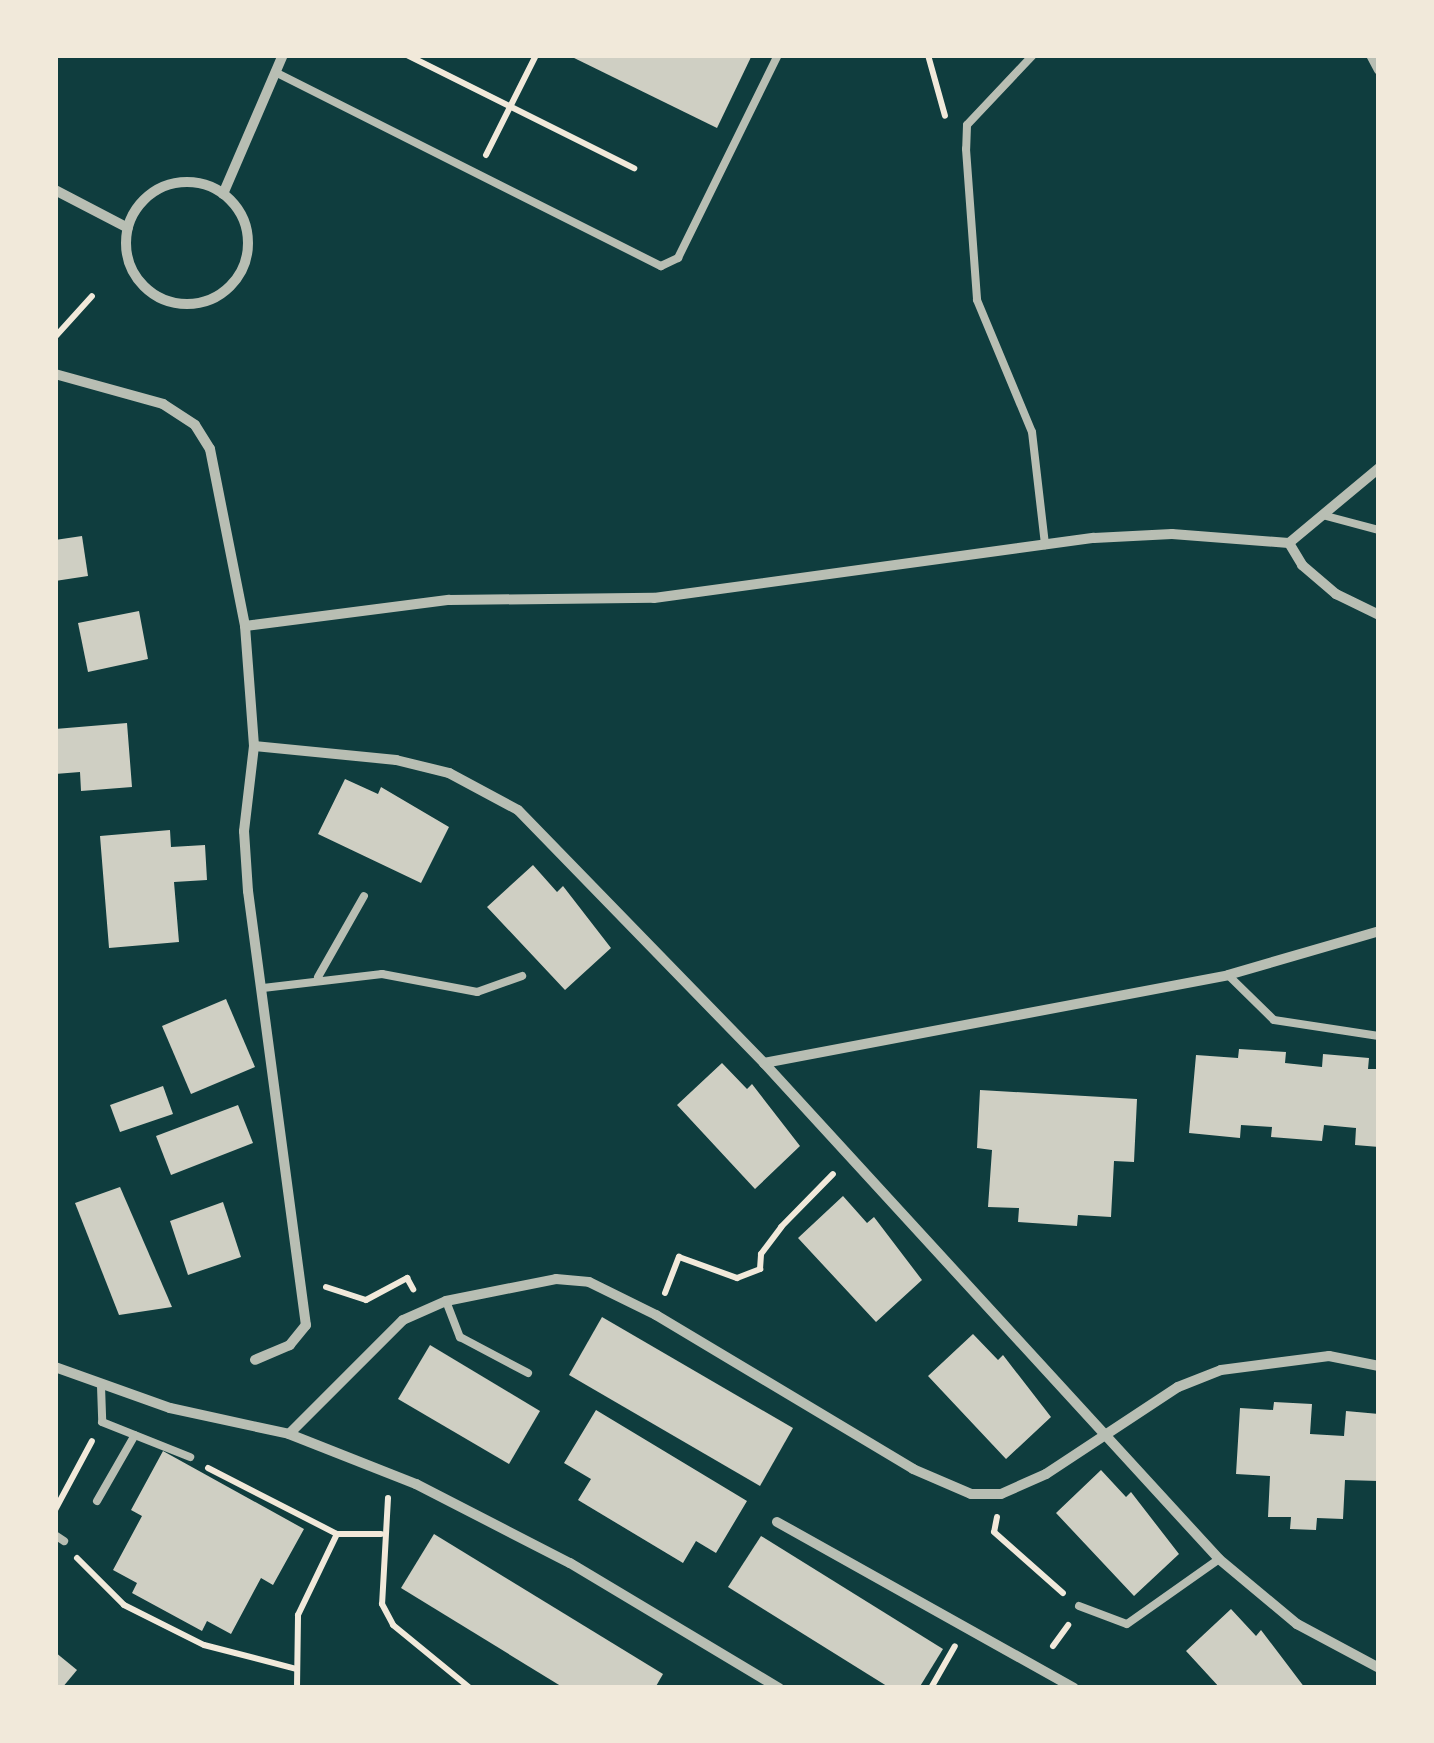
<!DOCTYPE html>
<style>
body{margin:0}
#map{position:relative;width:1434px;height:1743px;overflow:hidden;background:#0f3d3e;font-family:"Asap Condensed",sans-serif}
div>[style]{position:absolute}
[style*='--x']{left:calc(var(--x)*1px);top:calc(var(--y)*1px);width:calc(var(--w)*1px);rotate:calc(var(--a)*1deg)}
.building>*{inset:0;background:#cfcfc3}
.path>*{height:6px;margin:-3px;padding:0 3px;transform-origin:3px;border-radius:3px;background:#f1e9da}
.service>*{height:8px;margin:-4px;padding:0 4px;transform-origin:4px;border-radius:4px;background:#b8beb3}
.minor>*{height:10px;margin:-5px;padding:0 5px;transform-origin:5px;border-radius:5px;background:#b8beb3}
.minor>.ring{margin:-5px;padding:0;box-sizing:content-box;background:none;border:10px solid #b8beb3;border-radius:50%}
span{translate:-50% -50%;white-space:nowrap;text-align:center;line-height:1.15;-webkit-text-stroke:9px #f1e9da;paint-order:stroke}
.frame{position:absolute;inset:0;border:58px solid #f1e9da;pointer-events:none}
</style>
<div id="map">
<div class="building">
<div style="clip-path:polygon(568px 55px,752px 55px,717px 128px)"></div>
<div style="clip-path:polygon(82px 536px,88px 576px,55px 581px,55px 540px)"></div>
<div style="clip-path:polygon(139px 611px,148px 659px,88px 672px,78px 623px)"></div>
<div style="clip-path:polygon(127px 723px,132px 787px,81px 791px,80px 772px,55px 774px,55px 729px)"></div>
<div style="clip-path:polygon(345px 779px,378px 794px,381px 787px,449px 827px,421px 883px,318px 834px)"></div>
<div style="clip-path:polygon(170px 830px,171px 847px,205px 845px,207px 880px,174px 882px,179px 942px,109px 948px,100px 836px)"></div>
<div style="clip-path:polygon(533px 865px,557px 892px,563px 886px,611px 948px,565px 990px,487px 907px)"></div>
<div style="clip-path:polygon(226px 999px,255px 1067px,191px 1094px,162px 1026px)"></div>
<div style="clip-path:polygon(1239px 1049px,1286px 1052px,1285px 1063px,1322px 1067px,1323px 1054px,1369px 1058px,1368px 1069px,1379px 1069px,1379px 1147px,1355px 1145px,1356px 1128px,1324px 1125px,1322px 1141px,1271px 1137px,1272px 1127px,1241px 1125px,1240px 1138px,1189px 1133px,1196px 1055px,1238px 1058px)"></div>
<div style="clip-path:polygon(722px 1063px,747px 1089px,752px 1084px,800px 1146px,755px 1189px,677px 1105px)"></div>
<div style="clip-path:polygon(163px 1086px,173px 1114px,120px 1132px,110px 1105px)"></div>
<div style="clip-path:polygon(980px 1090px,1137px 1099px,1134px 1162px,1114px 1161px,1111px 1217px,1078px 1215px,1077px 1226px,1018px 1222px,1019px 1208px,988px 1207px,992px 1150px,977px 1148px)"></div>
<div style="clip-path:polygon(238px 1105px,253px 1143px,171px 1175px,156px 1136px)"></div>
<div style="clip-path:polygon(120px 1187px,172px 1307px,119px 1315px,75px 1203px)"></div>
<div style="clip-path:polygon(843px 1196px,867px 1223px,874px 1217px,922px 1280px,876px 1322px,798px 1238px)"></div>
<div style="clip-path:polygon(223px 1202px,241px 1257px,188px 1275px,170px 1221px)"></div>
<div style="clip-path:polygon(602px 1317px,793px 1428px,760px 1486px,569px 1375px)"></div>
<div style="clip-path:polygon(973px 1334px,998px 1360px,1003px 1355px,1051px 1417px,1006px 1459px,928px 1376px)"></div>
<div style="clip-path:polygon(430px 1345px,540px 1411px,509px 1464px,398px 1399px)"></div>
<div style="clip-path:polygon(1274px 1402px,1312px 1404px,1310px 1434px,1344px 1436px,1346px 1411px,1379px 1414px,1379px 1481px,1345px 1480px,1343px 1519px,1317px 1518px,1316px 1530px,1290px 1529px,1291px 1517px,1268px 1517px,1270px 1476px,1236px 1474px,1240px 1408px,1273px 1410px)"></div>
<div style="clip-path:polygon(596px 1410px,747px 1501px,716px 1553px,696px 1541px,683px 1563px,578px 1500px,591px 1479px,564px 1463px)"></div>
<div style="clip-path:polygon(163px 1451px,304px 1529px,273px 1585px,261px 1578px,231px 1634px,207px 1621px,202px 1631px,132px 1593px,137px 1583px,113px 1570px,142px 1516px,131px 1510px)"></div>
<div style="clip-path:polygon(1101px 1470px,1126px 1497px,1131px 1492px,1179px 1554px,1134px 1596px,1056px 1513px)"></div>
<div style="clip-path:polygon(434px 1534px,663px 1674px,655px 1688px,564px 1688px,401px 1588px)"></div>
<div style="clip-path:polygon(761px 1536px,943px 1649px,919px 1688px,890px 1688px,728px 1587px)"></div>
<div style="clip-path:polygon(1231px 1609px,1256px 1636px,1261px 1630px,1305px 1688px,1220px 1688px,1186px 1651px)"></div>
<div style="clip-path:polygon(55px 1652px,77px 1670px,62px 1688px,55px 1688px)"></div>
</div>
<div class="path">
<div style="--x:407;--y:55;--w:254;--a:26.5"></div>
<div style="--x:928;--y:55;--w:63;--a:74.4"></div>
<div style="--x:486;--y:155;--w:112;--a:-63.4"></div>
<div style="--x:55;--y:337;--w:55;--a:-47.9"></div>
<div style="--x:326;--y:1287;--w:42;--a:18"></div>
<div style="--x:366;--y:1300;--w:47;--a:-28.2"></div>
<div style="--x:407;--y:1278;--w:13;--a:61"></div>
<div style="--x:665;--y:1293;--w:39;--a:-69"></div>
<div style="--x:679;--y:1257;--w:62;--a:19.9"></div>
<div style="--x:737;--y:1278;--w:25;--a:-21"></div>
<div style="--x:760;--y:1269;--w:15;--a:-86"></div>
<div style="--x:761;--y:1254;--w:34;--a:-53"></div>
<div style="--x:781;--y:1227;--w:74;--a:-45.5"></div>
<div style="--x:208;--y:1468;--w:145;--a:27.1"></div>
<div style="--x:337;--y:1534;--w:44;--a:0"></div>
<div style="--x:388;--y:1498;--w:106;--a:93.2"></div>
<div style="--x:382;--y:1604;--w:24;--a:62"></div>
<div style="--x:393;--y:1625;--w:99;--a:39.3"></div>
<div style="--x:55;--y:1510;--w:78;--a:-61.8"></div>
<div style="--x:997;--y:1517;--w:15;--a:101"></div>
<div style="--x:994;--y:1532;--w:92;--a:41.5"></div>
<div style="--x:77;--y:1558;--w:66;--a:45"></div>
<div style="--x:124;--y:1605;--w:89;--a:26.6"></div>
<div style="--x:204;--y:1645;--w:96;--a:14.5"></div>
<div style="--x:1053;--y:1646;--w:26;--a:-54"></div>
<div style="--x:297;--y:1688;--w:73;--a:-89.2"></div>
<div style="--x:298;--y:1615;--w:90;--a:-64.3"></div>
<div style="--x:931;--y:1688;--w:48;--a:-60.3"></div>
</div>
<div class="service">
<div style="--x:1033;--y:55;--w:96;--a:133.3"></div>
<div style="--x:967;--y:125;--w:24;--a:92"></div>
<div style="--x:966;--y:149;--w:151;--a:85.8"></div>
<div style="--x:977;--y:300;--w:143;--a:67.4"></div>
<div style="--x:1032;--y:432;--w:114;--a:83.4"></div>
<div style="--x:275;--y:72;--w:432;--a:26.7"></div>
<div style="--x:661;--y:266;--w:19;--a:-25"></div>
<div style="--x:678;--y:258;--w:226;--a:-63.8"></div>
<div style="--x:1326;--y:516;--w:55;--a:14.8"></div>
<div style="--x:1228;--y:975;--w:64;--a:44.4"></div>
<div style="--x:1274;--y:1020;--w:106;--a:8.7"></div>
<div style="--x:318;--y:977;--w:93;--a:-60.4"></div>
<div style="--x:263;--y:988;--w:120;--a:-6.7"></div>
<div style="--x:382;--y:974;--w:97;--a:10.7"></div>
<div style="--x:477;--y:992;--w:48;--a:-19.6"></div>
<div style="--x:446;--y:1301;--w:39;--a:69"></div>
<div style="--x:460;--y:1337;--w:77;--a:27.9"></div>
<div style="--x:101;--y:1386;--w:36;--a:88"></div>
<div style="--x:102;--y:1422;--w:95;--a:21.7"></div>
<div style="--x:97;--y:1501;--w:76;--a:-60.1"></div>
<div style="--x:55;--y:1535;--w:11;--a:34"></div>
<div style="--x:1079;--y:1606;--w:51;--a:20.6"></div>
<div style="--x:1127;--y:1624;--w:113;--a:-35.2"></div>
</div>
<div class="minor">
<div style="--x:1371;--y:55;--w:17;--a:62"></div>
<div class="ring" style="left:126px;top:182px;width:112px;height:112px"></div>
<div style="--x:55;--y:190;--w:82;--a:27.5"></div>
<div style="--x:223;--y:194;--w:151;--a:-66.7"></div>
<div style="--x:55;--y:374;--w:112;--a:15.5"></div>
<div style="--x:163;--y:404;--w:38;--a:33"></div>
<div style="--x:195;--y:425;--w:28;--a:58"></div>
<div style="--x:210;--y:449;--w:180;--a:78.8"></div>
<div style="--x:245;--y:626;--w:120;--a:85.7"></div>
<div style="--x:254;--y:746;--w:86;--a:96.7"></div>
<div style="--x:244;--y:831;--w:60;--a:86.2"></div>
<div style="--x:248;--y:891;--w:438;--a:82.4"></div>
<div style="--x:306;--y:1325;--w:26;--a:129"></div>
<div style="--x:290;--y:1345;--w:38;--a:157"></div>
<div style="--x:1289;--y:543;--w:117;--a:-39.8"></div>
<div style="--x:245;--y:626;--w:206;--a:-7.3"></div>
<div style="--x:449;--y:600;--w:205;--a:-0.6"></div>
<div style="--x:654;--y:598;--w:444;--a:-7.8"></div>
<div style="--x:1094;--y:538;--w:78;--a:-2.9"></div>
<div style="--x:1172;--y:534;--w:117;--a:4.4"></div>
<div style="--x:1289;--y:543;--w:26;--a:59"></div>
<div style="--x:1302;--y:565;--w:45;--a:40.5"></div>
<div style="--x:1336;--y:594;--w:48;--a:26"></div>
<div style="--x:254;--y:746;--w:143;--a:5.6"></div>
<div style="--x:396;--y:760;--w:55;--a:13.8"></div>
<div style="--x:449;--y:773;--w:78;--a:28.2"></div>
<div style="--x:518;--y:810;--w:353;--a:45.8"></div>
<div style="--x:764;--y:1063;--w:673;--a:47.47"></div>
<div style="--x:1219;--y:1559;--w:102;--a:39.8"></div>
<div style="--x:1297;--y:1624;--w:93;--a:28.2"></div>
<div style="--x:764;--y:1063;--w:472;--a:-10.7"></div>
<div style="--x:1228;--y:975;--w:157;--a:-16.2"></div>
<div style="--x:55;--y:1367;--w:122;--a:19.6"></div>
<div style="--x:170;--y:1408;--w:122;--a:12.3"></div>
<div style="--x:289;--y:1434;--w:136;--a:21.5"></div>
<div style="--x:416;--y:1484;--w:173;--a:27.2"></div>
<div style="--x:570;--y:1563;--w:244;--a:30.9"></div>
<div style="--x:289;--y:1434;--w:161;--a:-45"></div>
<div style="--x:403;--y:1320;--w:47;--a:-23.8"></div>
<div style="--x:446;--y:1301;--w:112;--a:-11.3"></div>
<div style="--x:556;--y:1279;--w:33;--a:5"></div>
<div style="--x:589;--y:1282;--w:75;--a:26.2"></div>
<div style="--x:656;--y:1315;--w:300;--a:30.9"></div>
<div style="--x:913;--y:1469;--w:63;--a:23.3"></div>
<div style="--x:971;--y:1494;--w:30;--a:0"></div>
<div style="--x:1001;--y:1494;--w:49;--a:-24"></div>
<div style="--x:1046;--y:1474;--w:158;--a:-33.4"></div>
<div style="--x:1178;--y:1387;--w:46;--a:-21.6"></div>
<div style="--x:1221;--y:1370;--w:109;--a:-7.4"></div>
<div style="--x:1329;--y:1356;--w:51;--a:11.3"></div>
<div style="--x:777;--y:1522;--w:340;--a:29.2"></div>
</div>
<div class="frame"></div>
</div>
